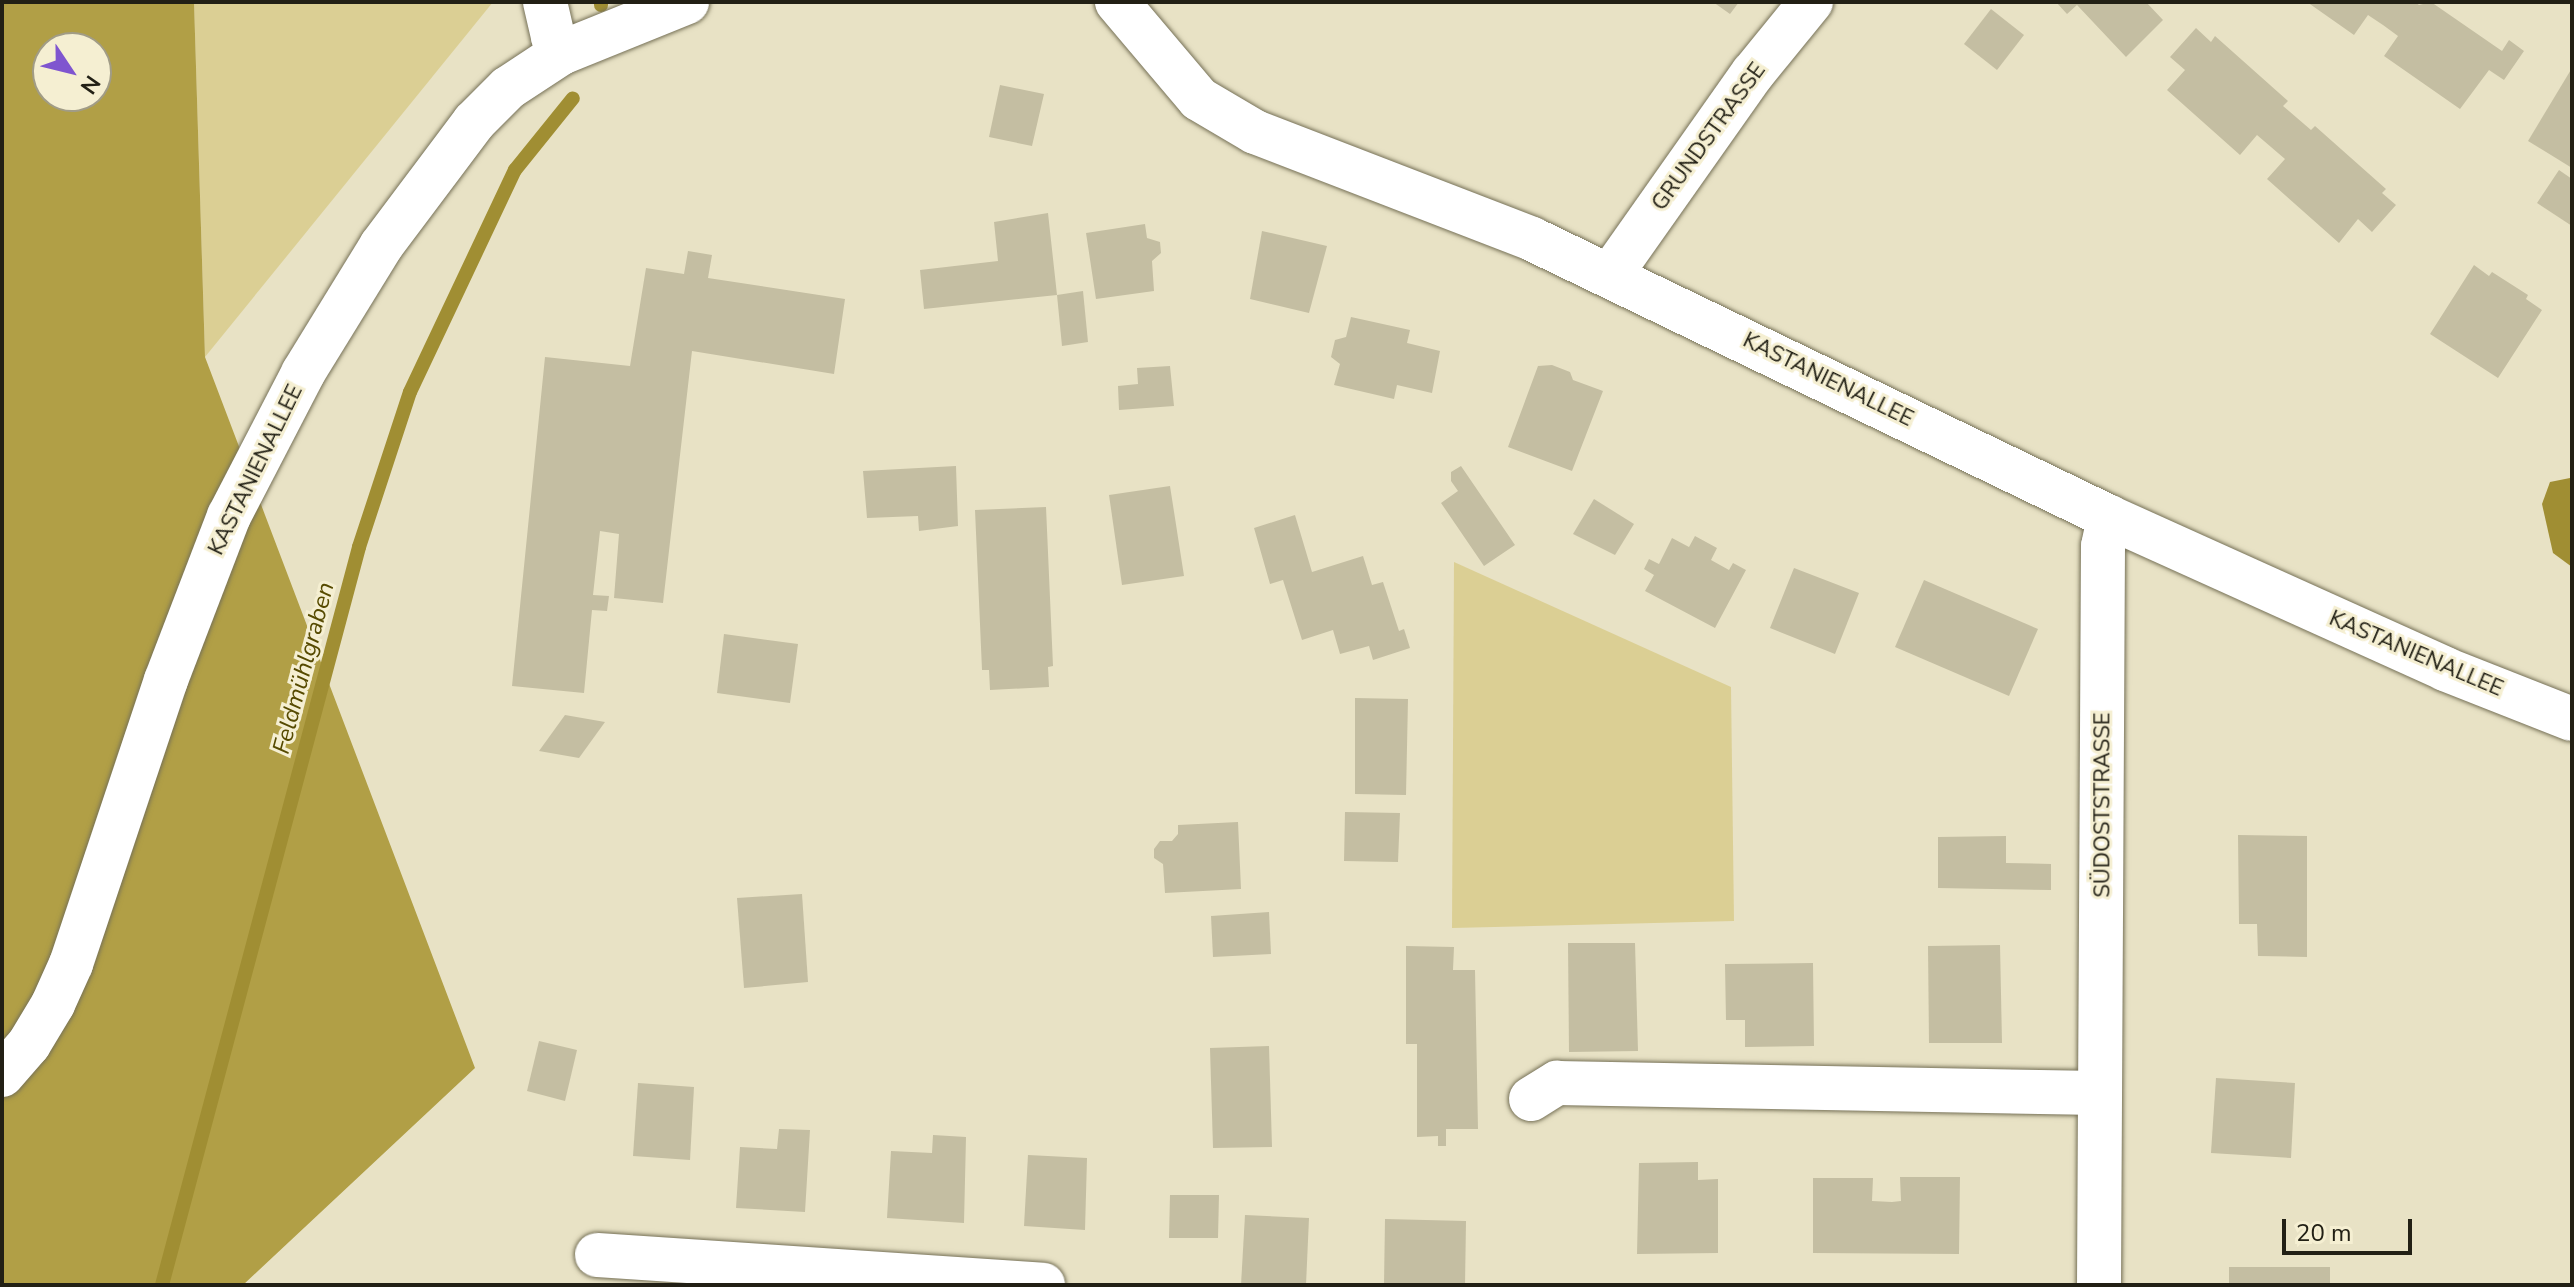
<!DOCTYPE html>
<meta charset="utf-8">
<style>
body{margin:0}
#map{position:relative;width:2574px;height:1287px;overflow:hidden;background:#e8e2c5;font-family:"Nunito Sans",sans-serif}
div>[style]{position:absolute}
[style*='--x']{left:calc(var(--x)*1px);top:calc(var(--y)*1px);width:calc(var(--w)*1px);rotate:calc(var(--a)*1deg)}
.green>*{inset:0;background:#dbcf94}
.forest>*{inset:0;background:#b19f46}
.water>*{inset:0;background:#a08e33}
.stream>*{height:14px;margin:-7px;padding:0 7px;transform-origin:7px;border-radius:7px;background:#a08e33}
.building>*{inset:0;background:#c4bea2}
.roads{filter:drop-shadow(0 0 2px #767157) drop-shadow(0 0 2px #767157)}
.minor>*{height:44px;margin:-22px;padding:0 22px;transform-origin:22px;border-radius:22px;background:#fff}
span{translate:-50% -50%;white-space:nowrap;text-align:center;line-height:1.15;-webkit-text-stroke:6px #f5efd2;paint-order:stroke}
.street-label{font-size:22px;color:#222015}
.water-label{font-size:24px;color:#564a00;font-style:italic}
.frame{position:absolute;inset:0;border:4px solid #222015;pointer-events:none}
.north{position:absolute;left:32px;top:32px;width:80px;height:80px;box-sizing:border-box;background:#f5efd2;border:2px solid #a19c86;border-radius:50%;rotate:125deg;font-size:22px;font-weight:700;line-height:32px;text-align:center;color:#222015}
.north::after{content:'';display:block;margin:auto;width:28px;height:36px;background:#7f55cf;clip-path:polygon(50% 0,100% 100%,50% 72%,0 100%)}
.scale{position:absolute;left:2282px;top:1219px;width:130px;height:36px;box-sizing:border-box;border:4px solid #222015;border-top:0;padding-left:10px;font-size:24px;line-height:28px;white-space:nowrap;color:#222015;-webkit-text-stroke:6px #f5efd2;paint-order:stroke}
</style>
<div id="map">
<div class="green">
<div style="clip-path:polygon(194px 2px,493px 2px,205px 357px)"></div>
<div style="clip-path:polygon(1454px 562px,1731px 687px,1734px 921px,1452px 928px)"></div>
</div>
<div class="forest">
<div style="clip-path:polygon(evenodd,2px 2px,194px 2px,205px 357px,475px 1068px,243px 1285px,2px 1285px,2px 2px,48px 48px,96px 48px,96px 96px,48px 96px,48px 48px)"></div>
</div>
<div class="water">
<div style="clip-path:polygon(2570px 478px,2572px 479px,2572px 567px,2553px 553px,2542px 504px,2550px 482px)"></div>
</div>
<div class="stream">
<div style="--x:601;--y:2;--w:3;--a:90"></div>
<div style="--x:162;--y:1285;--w:764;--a:-75.05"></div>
<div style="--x:359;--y:547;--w:163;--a:-71.8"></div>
<div style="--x:410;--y:392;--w:246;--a:-64.7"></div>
<div style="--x:515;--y:170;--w:92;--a:-51.1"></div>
</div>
<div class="building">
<div style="clip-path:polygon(1713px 2px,1739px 2px,1730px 14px)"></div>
<div style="clip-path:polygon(2056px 2px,2146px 2px,2163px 20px,2126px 57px,2077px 5px,2067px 14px)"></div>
<div style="clip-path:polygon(2307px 2px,2415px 2px,2419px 5px,2431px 2px,2502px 51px,2509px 40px,2524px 51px,2504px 80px,2489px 70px,2460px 109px,2384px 56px,2398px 36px,2383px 25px,2368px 15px,2354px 35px)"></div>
<div style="clip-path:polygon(1991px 9px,2024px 35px,1997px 70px,1964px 44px)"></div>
<div style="clip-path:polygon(2196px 28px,2211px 42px,2215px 36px,2288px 101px,2283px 106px,2311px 130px,2315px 126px,2386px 189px,2382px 193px,2396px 205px,2372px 232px,2358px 219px,2339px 243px,2267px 179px,2285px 159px,2257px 135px,2240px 155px,2167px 90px,2185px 70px,2170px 57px)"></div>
<div style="clip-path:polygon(2572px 68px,2572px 168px,2528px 141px)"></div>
<div style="clip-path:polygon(1000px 85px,1044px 94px,1032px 146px,989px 137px)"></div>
<div style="clip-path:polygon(2559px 170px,2572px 179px,2572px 226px,2537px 203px)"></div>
<div style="clip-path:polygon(1048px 213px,1057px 295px,924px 309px,920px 270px,998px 261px,994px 222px)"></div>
<div style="clip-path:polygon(1145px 224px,1147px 238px,1160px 242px,1161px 253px,1152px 261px,1154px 291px,1096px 299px,1086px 233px)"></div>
<div style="clip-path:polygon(1262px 231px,1327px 246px,1309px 313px,1250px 299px)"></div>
<div style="clip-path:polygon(688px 251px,712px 255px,708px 278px,845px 299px,834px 374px,692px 351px,663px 603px,614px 598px,619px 534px,600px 531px,593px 595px,609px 596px,607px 611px,592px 610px,584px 693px,512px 686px,545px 357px,630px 366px,646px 268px,684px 274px)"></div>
<div style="clip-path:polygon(2474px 265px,2489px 276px,2492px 272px,2528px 295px,2526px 299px,2542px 310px,2498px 378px,2430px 334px)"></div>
<div style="clip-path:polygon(1083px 291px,1088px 342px,1062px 346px,1057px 295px)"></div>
<div style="clip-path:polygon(1351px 317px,1410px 330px,1407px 343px,1440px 351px,1432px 393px,1397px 385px,1394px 399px,1334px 385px,1340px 364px,1331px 357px,1335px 340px,1346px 337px)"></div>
<div style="clip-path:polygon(1552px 365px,1570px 372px,1573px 380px,1603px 391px,1572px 471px,1508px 447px,1538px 366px)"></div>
<div style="clip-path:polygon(1170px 366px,1174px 406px,1119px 410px,1118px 386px,1138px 384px,1137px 368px)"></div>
<div style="clip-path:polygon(956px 466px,958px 526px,919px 531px,918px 516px,867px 518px,863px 471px)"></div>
<div style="clip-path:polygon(1461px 466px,1515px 545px,1484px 566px,1441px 503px,1458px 491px,1451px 481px,1451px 472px)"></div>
<div style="clip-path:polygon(1170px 486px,1184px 576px,1122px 585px,1109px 495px)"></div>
<div style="clip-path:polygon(1594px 499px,1634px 524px,1615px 555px,1573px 534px)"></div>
<div style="clip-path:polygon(1046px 507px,1053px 666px,1048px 667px,1049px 687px,990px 690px,989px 670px,982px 670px,975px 510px)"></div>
<div style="clip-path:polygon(1295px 515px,1312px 572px,1363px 556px,1372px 585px,1383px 582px,1399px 631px,1404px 629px,1410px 648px,1373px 660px,1369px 646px,1340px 654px,1333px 630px,1302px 640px,1283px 580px,1270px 584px,1254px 528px)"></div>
<div style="clip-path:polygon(1695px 536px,1717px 548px,1711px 560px,1729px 570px,1733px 563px,1746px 570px,1715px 628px,1645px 591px,1654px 575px,1644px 569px,1649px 559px,1659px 564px,1672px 538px,1689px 547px)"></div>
<div style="clip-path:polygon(1794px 568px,1859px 593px,1835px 654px,1770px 628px)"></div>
<div style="clip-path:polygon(1924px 580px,2038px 629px,2009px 696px,1895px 647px)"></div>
<div style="clip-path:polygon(724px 634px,798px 644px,790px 703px,717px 693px)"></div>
<div style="clip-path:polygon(1355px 698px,1408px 699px,1406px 795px,1355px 794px)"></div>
<div style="clip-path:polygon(565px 715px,605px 722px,579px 758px,539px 751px)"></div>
<div style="clip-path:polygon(1345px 812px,1400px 813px,1398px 862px,1344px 861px)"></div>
<div style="clip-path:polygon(1238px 822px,1241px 889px,1165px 893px,1163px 864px,1154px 858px,1154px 849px,1160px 841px,1172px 841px,1178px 834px,1178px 825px)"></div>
<div style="clip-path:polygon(2238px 835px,2307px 836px,2307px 957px,2258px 956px,2257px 924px,2239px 924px)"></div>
<div style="clip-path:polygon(2006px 836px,2006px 863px,2051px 864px,2051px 890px,1938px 888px,1938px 837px)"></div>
<div style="clip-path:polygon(802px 894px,808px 982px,744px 988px,737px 898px)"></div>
<div style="clip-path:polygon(1269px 912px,1271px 954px,1213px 957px,1211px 916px)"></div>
<div style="clip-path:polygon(1568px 943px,1635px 943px,1638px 1051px,1569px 1052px)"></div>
<div style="clip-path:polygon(2000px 945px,2002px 1043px,1929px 1043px,1928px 946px)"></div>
<div style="clip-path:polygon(1406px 946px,1454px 947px,1453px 970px,1475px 970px,1478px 1129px,1446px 1129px,1446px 1146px,1438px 1146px,1438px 1136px,1417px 1137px,1417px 1044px,1406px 1044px)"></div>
<div style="clip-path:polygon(1813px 963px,1814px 1046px,1745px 1047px,1745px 1020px,1726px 1020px,1725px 964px)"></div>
<div style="clip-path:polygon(539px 1041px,577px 1050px,565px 1101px,527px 1091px)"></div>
<div style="clip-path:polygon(1269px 1046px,1272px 1147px,1213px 1148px,1210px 1048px)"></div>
<div style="clip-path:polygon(2216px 1078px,2295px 1083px,2291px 1158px,2211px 1153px)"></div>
<div style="clip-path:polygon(638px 1083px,694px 1087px,690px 1160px,633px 1156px)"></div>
<div style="clip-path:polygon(779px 1129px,810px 1130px,805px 1212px,736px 1208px,740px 1147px,777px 1149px)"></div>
<div style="clip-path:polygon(933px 1135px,966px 1137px,964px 1223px,887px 1218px,891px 1151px,932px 1153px)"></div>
<div style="clip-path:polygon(1028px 1155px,1087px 1158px,1085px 1230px,1024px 1226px)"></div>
<div style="clip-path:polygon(1698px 1162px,1698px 1180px,1718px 1179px,1718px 1253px,1637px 1254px,1639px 1163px)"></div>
<div style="clip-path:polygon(1900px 1177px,1960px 1177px,1959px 1254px,1813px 1253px,1813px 1178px,1873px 1178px,1872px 1201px,1892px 1202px,1901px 1201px)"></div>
<div style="clip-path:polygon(1170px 1195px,1219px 1195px,1218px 1238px,1169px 1238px)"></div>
<div style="clip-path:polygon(1245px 1215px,1309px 1218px,1306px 1285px,1241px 1285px)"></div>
<div style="clip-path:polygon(1385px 1219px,1466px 1221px,1465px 1285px,1384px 1285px)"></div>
<div style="clip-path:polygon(2229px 1267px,2330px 1267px,2330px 1285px,2229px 1285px)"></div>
</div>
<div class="roads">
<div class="minor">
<div style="--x:545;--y:2;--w:36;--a:77"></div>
<div style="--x:553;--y:37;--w:18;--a:63"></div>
<div style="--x:1117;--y:2;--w:127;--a:49.8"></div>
<div style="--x:1199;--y:99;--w:65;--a:30.5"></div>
<div style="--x:1255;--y:132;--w:297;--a:21.1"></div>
<div style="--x:1532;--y:239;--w:640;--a:25.72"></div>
<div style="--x:2109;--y:517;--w:369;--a:24.3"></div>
<div style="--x:2445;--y:669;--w:136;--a:21.5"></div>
<div style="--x:1611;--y:274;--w:246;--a:-54.8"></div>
<div style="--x:1753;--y:73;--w:92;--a:-50.8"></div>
<div style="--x:2;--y:1075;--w:41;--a:-48.9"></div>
<div style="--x:29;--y:1044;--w:47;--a:-59"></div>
<div style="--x:53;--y:1004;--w:44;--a:-65.8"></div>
<div style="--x:71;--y:964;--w:299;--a:-71.5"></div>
<div style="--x:166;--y:680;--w:176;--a:-69"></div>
<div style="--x:229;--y:516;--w:161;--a:-62.6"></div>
<div style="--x:303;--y:373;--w:149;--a:-58.4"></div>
<div style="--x:381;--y:246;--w:155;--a:-53.1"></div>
<div style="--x:474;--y:122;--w:48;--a:-45"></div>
<div style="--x:508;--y:88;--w:64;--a:-33.4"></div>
<div style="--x:561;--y:53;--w:136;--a:-22"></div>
<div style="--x:1531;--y:1099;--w:31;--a:-32"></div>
<div style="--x:1557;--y:1083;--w:542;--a:1.06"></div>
<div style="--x:597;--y:1255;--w:447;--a:3.8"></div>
<div style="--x:2099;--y:1285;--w:739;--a:-89.69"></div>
<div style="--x:2103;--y:546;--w:30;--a:-78"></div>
</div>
</div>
<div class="street-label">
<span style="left:1709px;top:137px;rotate:-54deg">GRUNDSTRASSE</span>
<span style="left:1828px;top:380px;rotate:26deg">KASTANIENALLEE</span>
<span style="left:256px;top:470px;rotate:-64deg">KASTANIENALLEE</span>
<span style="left:2416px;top:654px;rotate:23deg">KASTANIENALLEE</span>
<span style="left:2103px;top:805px;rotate:-90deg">SÜDOSTSTRASSE</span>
</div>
<div class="water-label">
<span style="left:304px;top:668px;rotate:-75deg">Feldmühlgraben</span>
</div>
<div class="frame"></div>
<div class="north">N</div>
<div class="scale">20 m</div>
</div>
